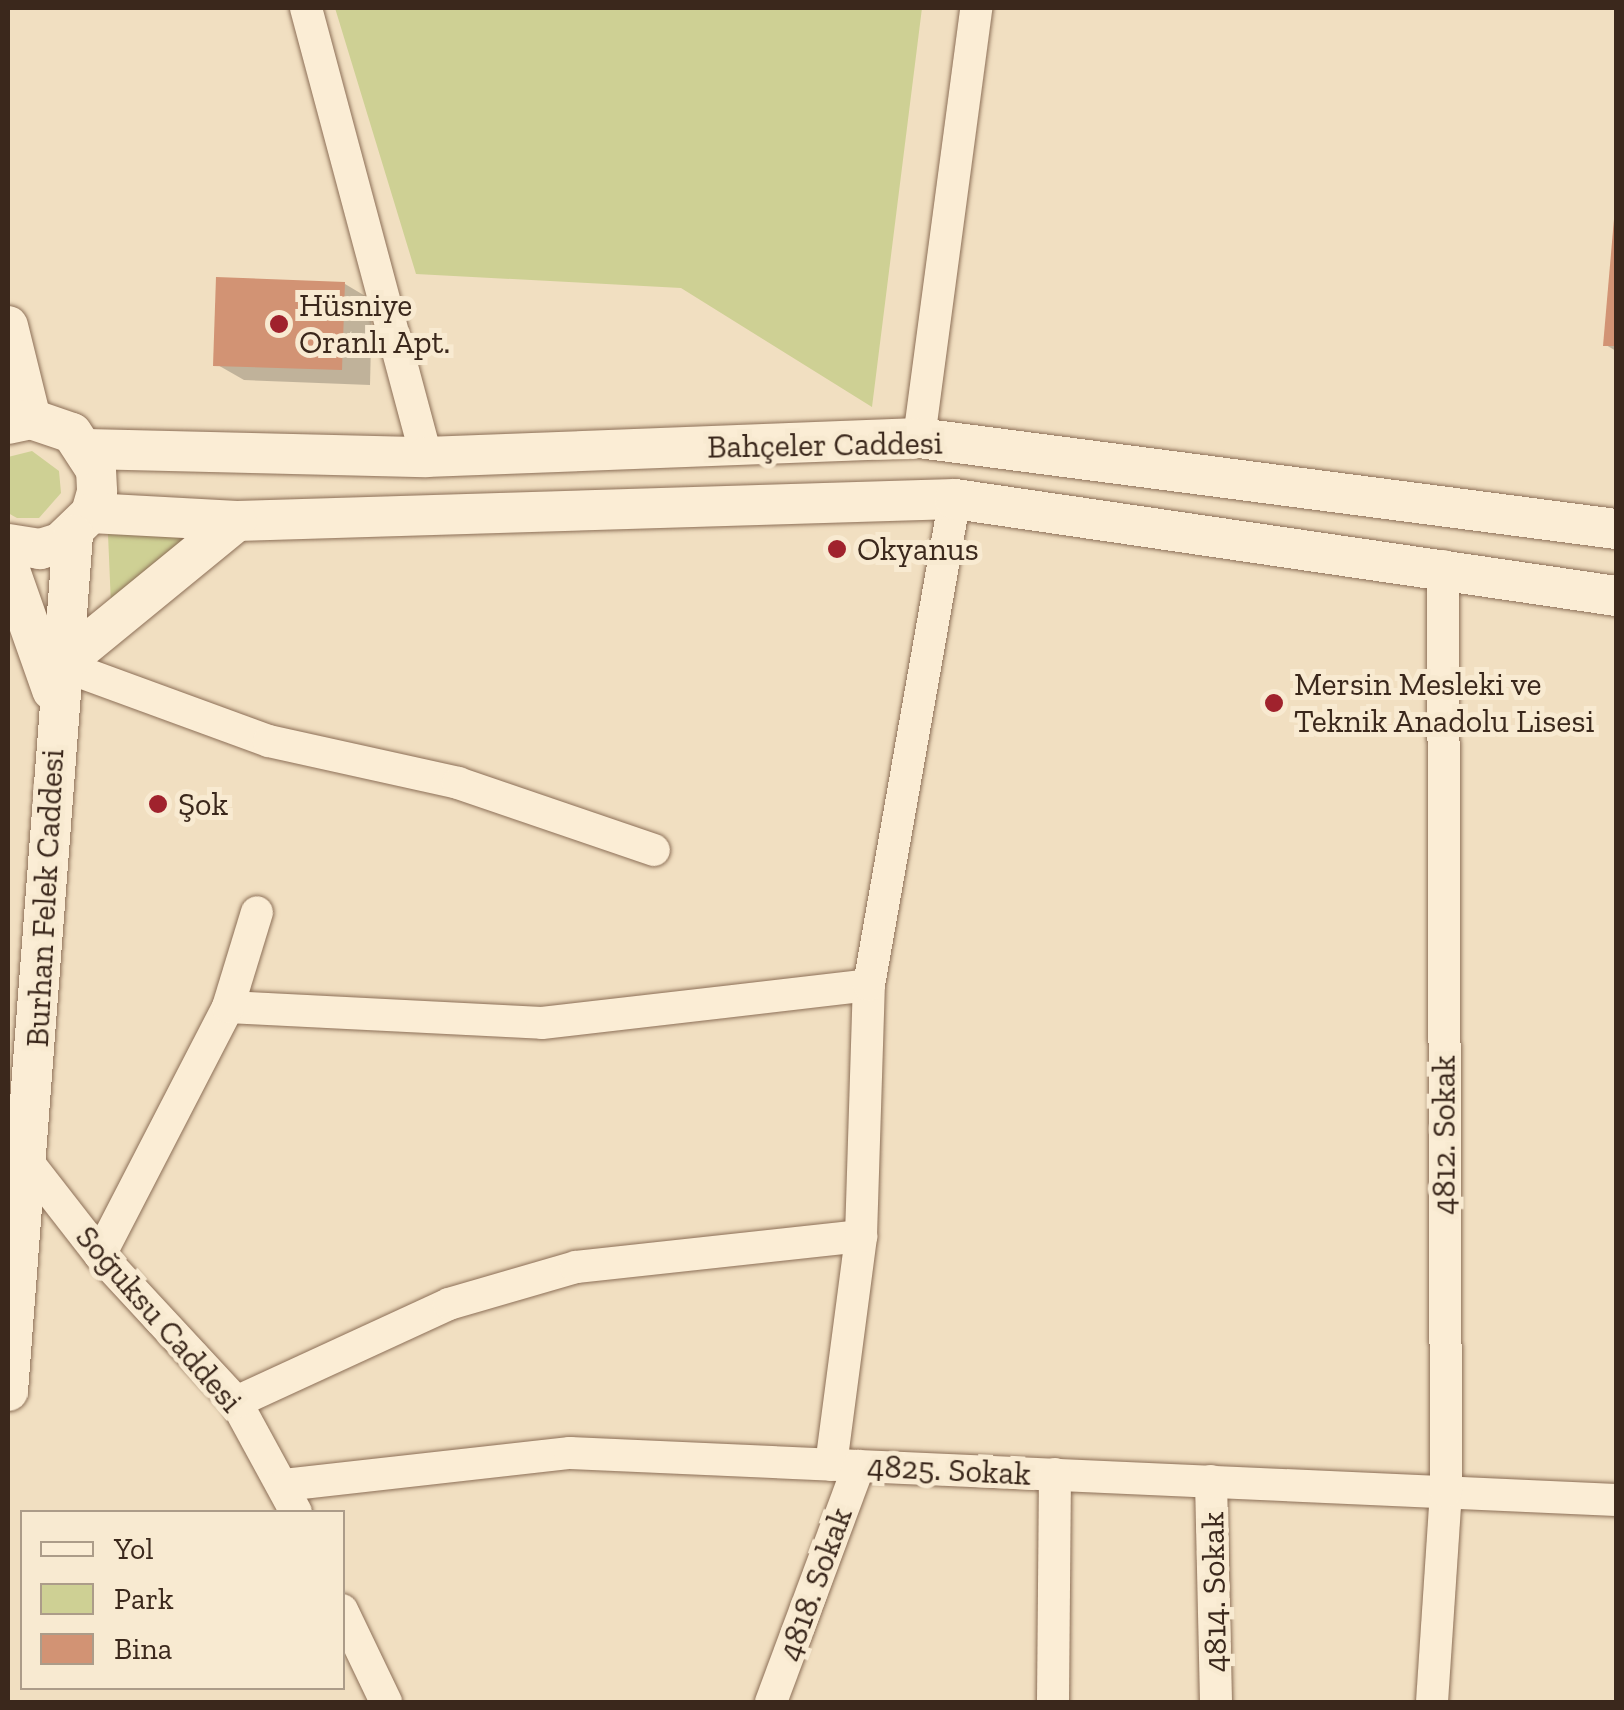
<!DOCTYPE html>
<meta charset="utf-8">
<style>
body{margin:0}
#map{position:relative;width:1624px;height:1710px;overflow:hidden;background:#f1dfc1;font-family:"Zilla Slab",serif}
div>[style]{position:absolute}
[style*='--x']{left:calc(var(--x)*1px);top:calc(var(--y)*1px);width:calc(var(--w)*1px);rotate:calc(var(--a)*1deg)}
.green>*{inset:0;background:#ced094}
.shadow>*{inset:0;background:#0003}
.building>*{inset:0;background:#d29374}
.roads{filter:drop-shadow(0 0 2px #8c6f57) drop-shadow(0 0 2px #8c6f57)}
.minor>*{height:32px;margin:-16px;padding:0 16px;transform-origin:16px;border-radius:16px;background:#fbedd5}
.tertiary>*{height:40px;margin:-20px;padding:0 20px;transform-origin:20px;border-radius:20px;background:#fbedd5}
.dots>*{width:28px;height:28px;translate:-50% -50%;box-sizing:border-box;border:5px solid #f8ead1;border-radius:50%}
span{translate:-50% -50%;white-space:nowrap;text-align:center;line-height:1.15;-webkit-text-stroke:10px #f8ead1;paint-order:stroke}
.poi-label{font-size:32px;color:#3b281c}
.left{translate:0 -50%;text-align:left}
.street-label{font-size:32px;color:#3b281c}
.frame{position:absolute;inset:0;border:10px solid #3b281c;pointer-events:none}
.legend{position:absolute;left:20px;top:1510px;width:325px;height:180px;box-sizing:border-box;background:#f8ead1;border:2px solid #ac9c89;margin:0;padding:12px 18px;list-style:none;font-size:30px;color:#3b281c}
.legend li{display:flex;align-items:center;gap:20px;height:50px}
.legend b{width:50px;border:2px solid #ac9c89}
</style>
<div id="map">
<div class="green">
<div style="clip-path:polygon(335px 8px,922px 8px,872px 407px,681px 288px,416px 274px)"></div>
<div style="clip-path:polygon(32px 451px,59px 471px,61px 493px,39px 518px,17px 518px,8px 513px,8px 457px)"></div>
<div style="clip-path:polygon(108px 534px,191px 538px,111px 605px)"></div>
</div>
<div class="shadow">
<div style="clip-path:polygon(1616px 216px,1616px 351px,1606px 345px)"></div>
<div style="clip-path:polygon(345px 284px,372px 300px,370px 385px,244px 380px,216px 364px)"></div>
</div>
<div class="building">
<div style="clip-path:polygon(1614px 219px,1616px 346px,1603px 346px)"></div>
<div style="clip-path:polygon(216px 277px,345px 282px,342px 370px,213px 366px)"></div>
</div>
<div class="roads">
<div class="minor">
<div style="--x:306;--y:8;--w:465;--a:75"></div>
<div style="--x:919;--y:438;--w:434;--a:-82.4"></div>
<div style="--x:61;--y:665;--w:221;--a:20.1"></div>
<div style="--x:269;--y:741;--w:194;--a:12.5"></div>
<div style="--x:458;--y:783;--w:207;--a:18.9"></div>
<div style="--x:228;--y:1007;--w:314;--a:2.9"></div>
<div style="--x:542;--y:1023;--w:329;--a:-6.6"></div>
<div style="--x:30;--y:1165;--w:114;--a:52.1"></div>
<div style="--x:100;--y:1255;--w:200;--a:47.2"></div>
<div style="--x:236;--y:1402;--w:125;--a:61.4"></div>
<div style="--x:100;--y:1255;--w:279;--a:-62.7"></div>
<div style="--x:228;--y:1007;--w:99;--a:-73"></div>
<div style="--x:236;--y:1402;--w:234;--a:-24.7"></div>
<div style="--x:449;--y:1304;--w:132;--a:-16.2"></div>
<div style="--x:576;--y:1267;--w:287;--a:-6.2"></div>
<div style="--x:831;--y:1465;--w:231;--a:-82.5"></div>
<div style="--x:861;--y:1236;--w:251;--a:-88.2"></div>
<div style="--x:869;--y:985;--w:494;--a:-80"></div>
<div style="--x:1211;--y:1481;--w:221;--a:88.7"></div>
<div style="--x:284;--y:1485;--w:288;--a:-6.4"></div>
<div style="--x:570;--y:1453;--w:1047;--a:2.57"></div>
<div style="--x:342;--y:1610;--w:102;--a:64.4"></div>
<div style="--x:771;--y:1702;--w:252;--a:-69.6"></div>
<div style="--x:1053;--y:1702;--w:228;--a:-89.5"></div>
<div style="--x:1432;--y:1702;--w:211;--a:-86.2"></div>
<div style="--x:1446;--y:1491;--w:925;--a:-90.19"></div>
</div>
<div class="tertiary">
<div style="--x:8;--y:326;--w:96;--a:76.1"></div>
<div style="--x:8;--y:424;--w:24;--a:-12"></div>
<div style="--x:31;--y:419;--w:43;--a:18.9"></div>
<div style="--x:72;--y:433;--w:44;--a:57"></div>
<div style="--x:96;--y:470;--w:22;--a:87"></div>
<div style="--x:97;--y:492;--w:22;--a:106"></div>
<div style="--x:91;--y:513;--w:43;--a:135.9"></div>
<div style="--x:60;--y:543;--w:21;--a:163"></div>
<div style="--x:40;--y:549;--w:32;--a:-171"></div>
<div style="--x:87;--y:449;--w:339;--a:1.4"></div>
<div style="--x:426;--y:457;--w:493;--a:-2.2"></div>
<div style="--x:919;--y:438;--w:703;--a:7.44"></div>
<div style="--x:91;--y:513;--w:146;--a:3.1"></div>
<div style="--x:237;--y:521;--w:718;--a:-1.76"></div>
<div style="--x:955;--y:499;--w:668;--a:8.35"></div>
<div style="--x:8;--y:565;--w:133;--a:70.6"></div>
<div style="--x:61;--y:665;--w:227;--a:-39.3"></div>
<div style="--x:8;--y:1391;--w:859;--a:-85.66"></div>
</div>
</div>
<div class="dots">
<div style="left:279px;top:324px;background:#a0222d"></div>
<div style="left:837px;top:549px;background:#a0222d"></div>
<div style="left:1274px;top:703px;background:#a0222d"></div>
<div style="left:158px;top:804px;background:#a0222d"></div>
</div>
<div class="poi-label">
<span class="left" style="left:299px;top:324px">Hüsniye<br>Oranlı Apt.</span>
<span class="left" style="left:857px;top:549px">Okyanus</span>
<span class="left" style="left:1294px;top:703px">Mersin Mesleki ve<br>Teknik Anadolu Lisesi</span>
<span class="left" style="left:178px;top:804px">Şok</span>
</div>
<div class="street-label">
<span style="left:825px;top:445px;rotate:-1deg">Bahçeler Caddesi</span>
<span style="left:45px;top:898px;rotate:-87deg">Burhan Felek Caddesi</span>
<span style="left:1444px;top:1135px;rotate:-90deg">4812. Sokak</span>
<span style="left:159px;top:1319px;rotate:49deg">Soğuksu Caddesi</span>
<span style="left:949px;top:1470px;rotate:3deg">4825. Sokak</span>
<span style="left:815px;top:1584px;rotate:-70deg">4818. Sokak</span>
<span style="left:1214px;top:1592px;rotate:-91deg">4814. Sokak</span>
</div>
<div class="frame"></div>
<ul class="legend">
<li><b style="height:12px;background:#fbedd5"></b>Yol</li>
<li><b style="height:28px;background:#ced094"></b>Park</li>
<li><b style="height:28px;background:#d29374"></b>Bina</li>
</ul>
</div>
